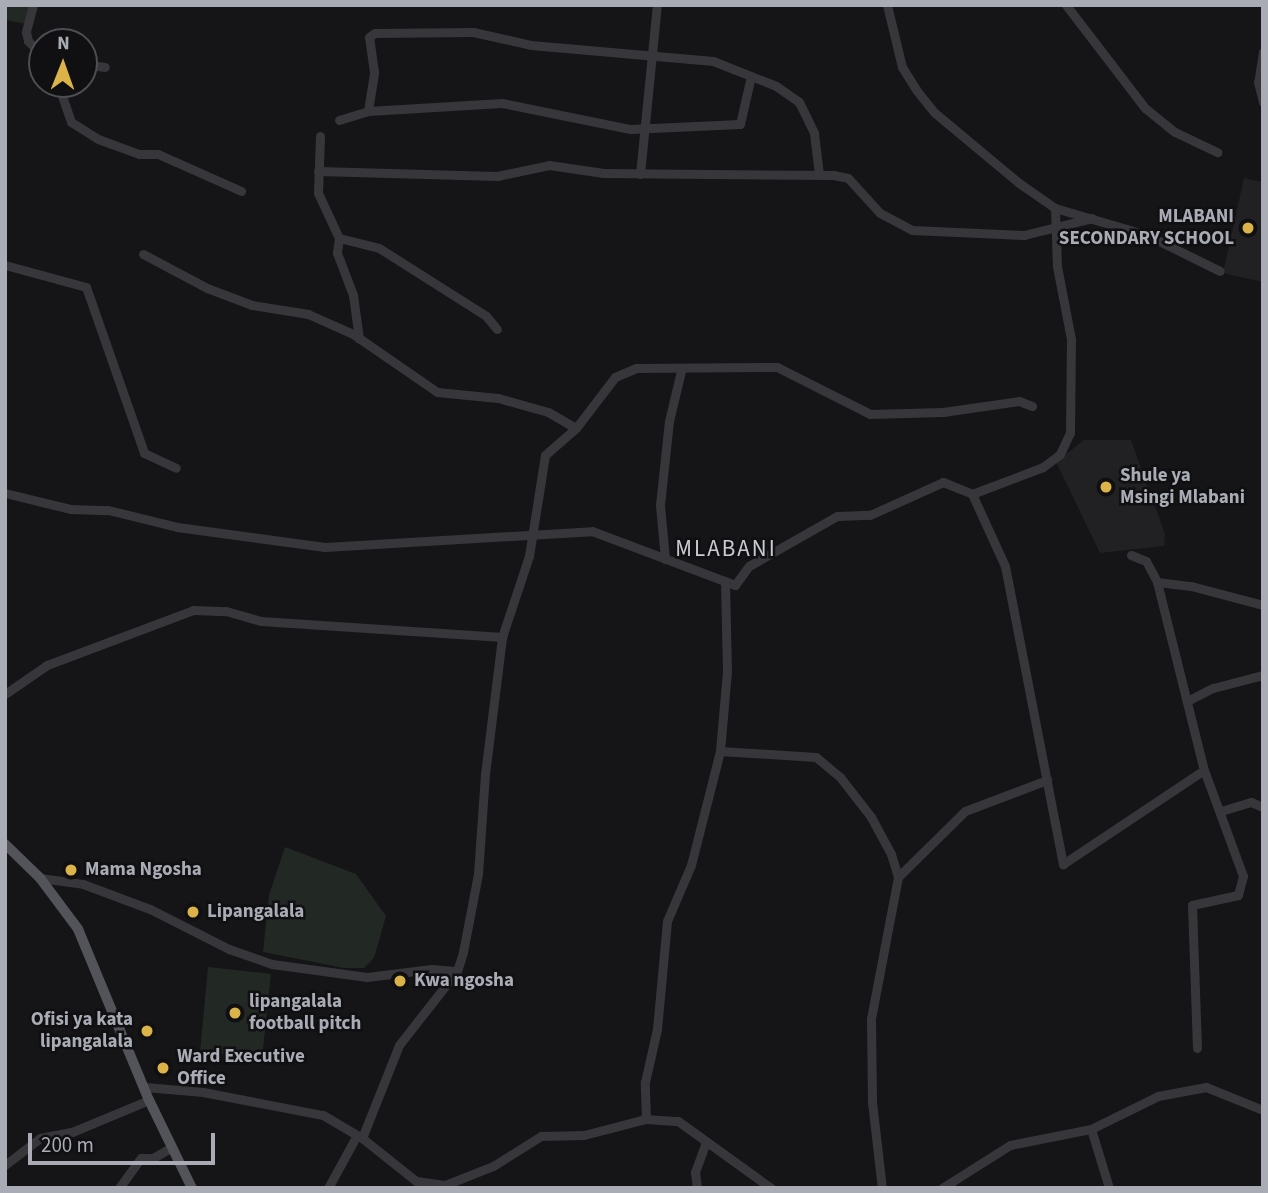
<!DOCTYPE html>
<style>
body{margin:0}
#map{position:relative;width:1268px;height:1193px;overflow:hidden;background:#151517;font-family:"Source Sans 3",sans-serif}
div>[style]{position:absolute}
[style*='--x']{left:calc(var(--x)*1px);top:calc(var(--y)*1px);width:calc(var(--w)*1px);rotate:calc(var(--a)*1deg)}
.built>*{inset:0;background:#212124}
.green>*{inset:0;background:#222823}
.minor>*{height:9px;margin:-4.5px;padding:0 4.5px;transform-origin:4.5px;border-radius:4.5px;background:#37373b}
.major>*{height:10px;margin:-5px;padding:0 5px;transform-origin:5px;border-radius:5px;background:#53545a}
.dots>*{width:19px;height:19px;translate:-50% -50%;box-sizing:border-box;border:4px solid #101012;border-radius:50%}
span{translate:-50% -50%;white-space:nowrap;text-align:center;line-height:1.15;-webkit-text-stroke:5px #101012;paint-order:stroke}
.poi-label{font-size:19px;color:#a9acb5;font-weight:700}
.right{translate:-100% -50%;text-align:right}
.left{translate:0 -50%;text-align:left}
.quarter-label{font-size:23px;color:#c9cbd2;letter-spacing:2px}
.frame{position:absolute;inset:0;border:7px solid #a9acb5;pointer-events:none}
.north{position:absolute;left:28px;top:28px;width:70px;height:70px;box-sizing:border-box;background:#101012;border:2px solid #4d4e53;border-radius:50%;rotate:1deg;font-size:19px;font-weight:700;line-height:28px;text-align:center;color:#a9acb5}
.north::after{content:'';display:block;margin:auto;width:24px;height:32px;background:#dcb348;clip-path:polygon(50% 0,100% 100%,50% 72%,0 100%)}
.scale{position:absolute;left:28px;top:1133px;width:187px;height:32px;box-sizing:border-box;border:4px solid #a9acb5;border-top:0;padding-left:9px;font-size:21px;line-height:24px;white-space:nowrap;color:#a9acb5;-webkit-text-stroke:5px #101012;paint-order:stroke}
</style>
<div id="map">
<div class="built">
<div style="clip-path:polygon(1244px 178px,1263px 182px,1263px 282px,1223px 273px)"></div>
<div style="clip-path:polygon(1084px 440px,1131px 440px,1165px 534px,1164px 546px,1100px 553px,1056px 462px)"></div>
</div>
<div class="green">
<div style="clip-path:polygon(5px 5px,30px 5px,26px 24px,5px 20px)"></div>
<div style="clip-path:polygon(285px 847px,356px 874px,386px 916px,374px 958px,364px 968px,344px 968px,263px 952px,269px 895px)"></div>
<div style="clip-path:polygon(208px 967px,271px 974px,262px 1058px,200px 1052px)"></div>
</div>
<div class="minor">
<div style="--x:33;--y:5;--w:28;--a:105"></div>
<div style="--x:26;--y:32;--w:9;--a:77"></div>
<div style="--x:28;--y:41;--w:19;--a:43"></div>
<div style="--x:887;--y:5;--w:64;--a:76.4"></div>
<div style="--x:902;--y:67;--w:28;--a:58"></div>
<div style="--x:917;--y:91;--w:28;--a:51"></div>
<div style="--x:935;--y:113;--w:109;--a:39.8"></div>
<div style="--x:1019;--y:183;--w:44;--a:34.8"></div>
<div style="--x:1055;--y:208;--w:96;--a:16.4"></div>
<div style="--x:1147;--y:235;--w:81;--a:26.3"></div>
<div style="--x:1066;--y:5;--w:130;--a:52.5"></div>
<div style="--x:1145;--y:108;--w:38;--a:39"></div>
<div style="--x:1175;--y:132;--w:47;--a:25.5"></div>
<div style="--x:1263;--y:52;--w:30;--a:99"></div>
<div style="--x:1258;--y:82;--w:21;--a:76"></div>
<div style="--x:84;--y:64;--w:21;--a:8"></div>
<div style="--x:58;--y:84;--w:40;--a:71.1"></div>
<div style="--x:71;--y:122;--w:32;--a:32"></div>
<div style="--x:98;--y:139;--w:44;--a:20.1"></div>
<div style="--x:139;--y:154;--w:19;--a:0"></div>
<div style="--x:158;--y:154;--w:91;--a:24"></div>
<div style="--x:368;--y:111;--w:39;--a:-81"></div>
<div style="--x:374;--y:72;--w:35;--a:-98"></div>
<div style="--x:369;--y:37;--w:7;--a:-34"></div>
<div style="--x:375;--y:33;--w:98;--a:-0.6"></div>
<div style="--x:473;--y:32;--w:59;--a:12.6"></div>
<div style="--x:531;--y:45;--w:183;--a:5"></div>
<div style="--x:713;--y:61;--w:68;--a:21.6"></div>
<div style="--x:776;--y:86;--w:28;--a:35"></div>
<div style="--x:799;--y:102;--w:34;--a:64"></div>
<div style="--x:814;--y:133;--w:42;--a:83.2"></div>
<div style="--x:339;--y:120;--w:30;--a:-17"></div>
<div style="--x:368;--y:111;--w:134;--a:-3.4"></div>
<div style="--x:502;--y:103;--w:131;--a:11.5"></div>
<div style="--x:630;--y:129;--w:110;--a:-2.6"></div>
<div style="--x:740;--y:124;--w:49;--a:-77.1"></div>
<div style="--x:320;--y:136;--w:57;--a:92"></div>
<div style="--x:318;--y:193;--w:50;--a:65"></div>
<div style="--x:339;--y:238;--w:41;--a:14"></div>
<div style="--x:379;--y:248;--w:127;--a:32.4"></div>
<div style="--x:486;--y:316;--w:17;--a:50"></div>
<div style="--x:318;--y:171;--w:179;--a:1.6"></div>
<div style="--x:497;--y:176;--w:53;--a:-11.9"></div>
<div style="--x:549;--y:165;--w:55;--a:8.4"></div>
<div style="--x:603;--y:173;--w:230;--a:0.5"></div>
<div style="--x:833;--y:175;--w:15;--a:11"></div>
<div style="--x:848;--y:178;--w:47;--a:47.6"></div>
<div style="--x:880;--y:213;--w:36;--a:28"></div>
<div style="--x:912;--y:230;--w:112;--a:2.6"></div>
<div style="--x:1024;--y:235;--w:70;--a:-14"></div>
<div style="--x:640;--y:174;--w:170;--a:-84.3"></div>
<div style="--x:339;--y:238;--w:15;--a:98"></div>
<div style="--x:337;--y:253;--w:45;--a:69.1"></div>
<div style="--x:353;--y:295;--w:44;--a:82.2"></div>
<div style="--x:143;--y:254;--w:72;--a:28"></div>
<div style="--x:207;--y:288;--w:48;--a:20.7"></div>
<div style="--x:252;--y:305;--w:57;--a:9.1"></div>
<div style="--x:308;--y:314;--w:49;--a:24"></div>
<div style="--x:353;--y:334;--w:102;--a:34.6"></div>
<div style="--x:437;--y:392;--w:61;--a:5.6"></div>
<div style="--x:498;--y:398;--w:52;--a:15.6"></div>
<div style="--x:548;--y:412;--w:32;--a:30"></div>
<div style="--x:5;--y:265;--w:84;--a:15.2"></div>
<div style="--x:86;--y:287;--w:176;--a:70.7"></div>
<div style="--x:144;--y:453;--w:35;--a:25"></div>
<div style="--x:5;--y:493;--w:67;--a:13.8"></div>
<div style="--x:70;--y:509;--w:38;--a:2"></div>
<div style="--x:108;--y:510;--w:71;--a:13.8"></div>
<div style="--x:177;--y:527;--w:149;--a:7.7"></div>
<div style="--x:325;--y:547;--w:267;--a:-3.4"></div>
<div style="--x:592;--y:531;--w:153;--a:20.7"></div>
<div style="--x:735;--y:585;--w:24;--a:-54"></div>
<div style="--x:749;--y:566;--w:101;--a:-29.6"></div>
<div style="--x:837;--y:516;--w:33;--a:-2"></div>
<div style="--x:870;--y:515;--w:80;--a:-24.3"></div>
<div style="--x:943;--y:482;--w:31;--a:22"></div>
<div style="--x:972;--y:494;--w:76;--a:-20.8"></div>
<div style="--x:1043;--y:467;--w:21;--a:-37"></div>
<div style="--x:1060;--y:454;--w:23;--a:-65"></div>
<div style="--x:1070;--y:433;--w:94;--a:-89.4"></div>
<div style="--x:1071;--y:339;--w:74;--a:-100.9"></div>
<div style="--x:1057;--y:266;--w:58;--a:-92"></div>
<div style="--x:972;--y:494;--w:79;--a:65.4"></div>
<div style="--x:1005;--y:566;--w:304;--a:79"></div>
<div style="--x:1063;--y:864;--w:169;--a:-33.7"></div>
<div style="--x:1131;--y:555;--w:16;--a:22"></div>
<div style="--x:1146;--y:561;--w:24;--a:62"></div>
<div style="--x:1157;--y:582;--w:194;--a:76"></div>
<div style="--x:1204;--y:770;--w:113;--a:69.8"></div>
<div style="--x:1243;--y:876;--w:20;--a:105"></div>
<div style="--x:1238;--y:895;--w:47;--a:167.7"></div>
<div style="--x:1192;--y:905;--w:143;--a:88"></div>
<div style="--x:665;--y:559;--w:54;--a:-95.3"></div>
<div style="--x:660;--y:505;--w:84;--a:-83.9"></div>
<div style="--x:669;--y:421;--w:51;--a:-76.5"></div>
<div style="--x:1157;--y:582;--w:34;--a:7"></div>
<div style="--x:1191;--y:586;--w:74;--a:14.8"></div>
<div style="--x:5;--y:694;--w:51;--a:-34.6"></div>
<div style="--x:47;--y:665;--w:156;--a:-20.6"></div>
<div style="--x:193;--y:610;--w:33;--a:2"></div>
<div style="--x:226;--y:611;--w:36;--a:16"></div>
<div style="--x:261;--y:621;--w:242;--a:3.8"></div>
<div style="--x:1189;--y:700;--w:27;--a:-27"></div>
<div style="--x:1213;--y:688;--w:52;--a:-14.6"></div>
<div style="--x:720;--y:751;--w:96;--a:3.6"></div>
<div style="--x:816;--y:757;--w:31;--a:40"></div>
<div style="--x:840;--y:777;--w:51;--a:52.2"></div>
<div style="--x:871;--y:817;--w:42;--a:61.6"></div>
<div style="--x:891;--y:854;--w:24;--a:73"></div>
<div style="--x:898;--y:877;--w:145;--a:100.8"></div>
<div style="--x:871;--y:1019;--w:83;--a:89.3"></div>
<div style="--x:872;--y:1102;--w:87;--a:83.4"></div>
<div style="--x:1221;--y:811;--w:31;--a:-17"></div>
<div style="--x:1251;--y:802;--w:13;--a:23"></div>
<div style="--x:898;--y:877;--w:94;--a:-44.6"></div>
<div style="--x:965;--y:811;--w:88;--a:-20.7"></div>
<div style="--x:40;--y:878;--w:43;--a:7.9"></div>
<div style="--x:83;--y:884;--w:72;--a:20.5"></div>
<div style="--x:150;--y:909;--w:89;--a:26.9"></div>
<div style="--x:229;--y:949;--w:46;--a:19.2"></div>
<div style="--x:272;--y:964;--w:96;--a:7.8"></div>
<div style="--x:367;--y:977;--w:65;--a:-7"></div>
<div style="--x:432;--y:969;--w:25;--a:5"></div>
<div style="--x:145;--y:1087;--w:58;--a:4.9"></div>
<div style="--x:203;--y:1092;--w:122;--a:10.9"></div>
<div style="--x:323;--y:1115;--w:45;--a:30.5"></div>
<div style="--x:362;--y:1138;--w:69;--a:38.5"></div>
<div style="--x:416;--y:1181;--w:29;--a:8"></div>
<div style="--x:445;--y:1185;--w:52;--a:-21.6"></div>
<div style="--x:493;--y:1166;--w:57;--a:-32"></div>
<div style="--x:541;--y:1136;--w:43;--a:-1.3"></div>
<div style="--x:584;--y:1135;--w:64;--a:-14.5"></div>
<div style="--x:646;--y:1119;--w:32;--a:4"></div>
<div style="--x:678;--y:1121;--w:115;--a:35.8"></div>
<div style="--x:646;--y:1119;--w:37;--a:-92"></div>
<div style="--x:645;--y:1082;--w:54;--a:-77.2"></div>
<div style="--x:657;--y:1029;--w:108;--a:-84.7"></div>
<div style="--x:667;--y:921;--w:61;--a:-66.8"></div>
<div style="--x:691;--y:865;--w:118;--a:-75.7"></div>
<div style="--x:720;--y:751;--w:80;--a:-85"></div>
<div style="--x:727;--y:671;--w:90;--a:-91.3"></div>
<div style="--x:1091;--y:1129;--w:62;--a:73"></div>
<div style="--x:362;--y:1138;--w:100;--a:-68.3"></div>
<div style="--x:399;--y:1045;--w:94;--a:-51.9"></div>
<div style="--x:457;--y:971;--w:20;--a:-72"></div>
<div style="--x:463;--y:952;--w:79;--a:-79.1"></div>
<div style="--x:478;--y:874;--w:100;--a:-86"></div>
<div style="--x:485;--y:774;--w:138;--a:-82.9"></div>
<div style="--x:502;--y:637;--w:85;--a:-71.6"></div>
<div style="--x:529;--y:556;--w:102;--a:-81"></div>
<div style="--x:545;--y:455;--w:41;--a:-41.1"></div>
<div style="--x:576;--y:428;--w:64;--a:-52.6"></div>
<div style="--x:615;--y:377;--w:23;--a:-23"></div>
<div style="--x:636;--y:368;--w:141;--a:-0.4"></div>
<div style="--x:777;--y:367;--w:104;--a:26.8"></div>
<div style="--x:870;--y:414;--w:73;--a:-1.6"></div>
<div style="--x:943;--y:412;--w:77;--a:-8.2"></div>
<div style="--x:1019;--y:401;--w:14;--a:21"></div>
<div style="--x:5;--y:1165;--w:44;--a:-37.6"></div>
<div style="--x:40;--y:1138;--w:33;--a:-11"></div>
<div style="--x:72;--y:1132;--w:83;--a:-22.6"></div>
<div style="--x:119;--y:1188;--w:37;--a:-54"></div>
<div style="--x:141;--y:1158;--w:12;--a:0"></div>
<div style="--x:153;--y:1158;--w:22;--a:-30"></div>
<div style="--x:328;--y:1188;--w:60;--a:-61.3"></div>
<div style="--x:697;--y:1188;--w:16;--a:-97"></div>
<div style="--x:695;--y:1172;--w:32;--a:-70"></div>
<div style="--x:942;--y:1188;--w:80;--a:-32.3"></div>
<div style="--x:1010;--y:1145;--w:83;--a:-11.2"></div>
<div style="--x:1091;--y:1129;--w:75;--a:-26.2"></div>
<div style="--x:1158;--y:1096;--w:49;--a:-10.6"></div>
<div style="--x:1206;--y:1087;--w:61;--a:22"></div>
</div>
<div class="major">
<div style="--x:5;--y:844;--w:49;--a:44.2"></div>
<div style="--x:40;--y:878;--w:64;--a:53.3"></div>
<div style="--x:78;--y:929;--w:185;--a:67.5"></div>
<div style="--x:149;--y:1100;--w:98;--a:64"></div>
</div>
<div class="dots">
<div style="left:1248px;top:228px;background:#dcb348"></div>
<div style="left:1106px;top:487px;background:#dcb348"></div>
<div style="left:71px;top:870px;background:#dcb348"></div>
<div style="left:193px;top:912px;background:#dcb348"></div>
<div style="left:400px;top:981px;background:#dcb348"></div>
<div style="left:235px;top:1013px;background:#dcb348"></div>
<div style="left:147px;top:1031px;background:#dcb348"></div>
<div style="left:163px;top:1068px;background:#dcb348"></div>
</div>
<div class="poi-label">
<span class="right" style="left:1234px;top:228px">MLABANI<br>SECONDARY SCHOOL</span>
<span class="left" style="left:1120px;top:487px">Shule ya<br>Msingi Mlabani</span>
<span class="left" style="left:85px;top:870px">Mama Ngosha</span>
<span class="left" style="left:207px;top:912px">Lipangalala</span>
<span class="left" style="left:414px;top:981px">Kwa ngosha</span>
<span class="left" style="left:249px;top:1013px">lipangalala<br>football pitch</span>
<span class="right" style="left:133px;top:1031px">Ofisi ya kata<br>lipangalala</span>
<span class="left" style="left:177px;top:1068px">Ward Executive<br>Office</span>
</div>
<div class="quarter-label">
<span style="left:726px;top:549px">MLABANI</span>
</div>
<div class="frame"></div>
<div class="north">N</div>
<div class="scale">200 m</div>
</div>
